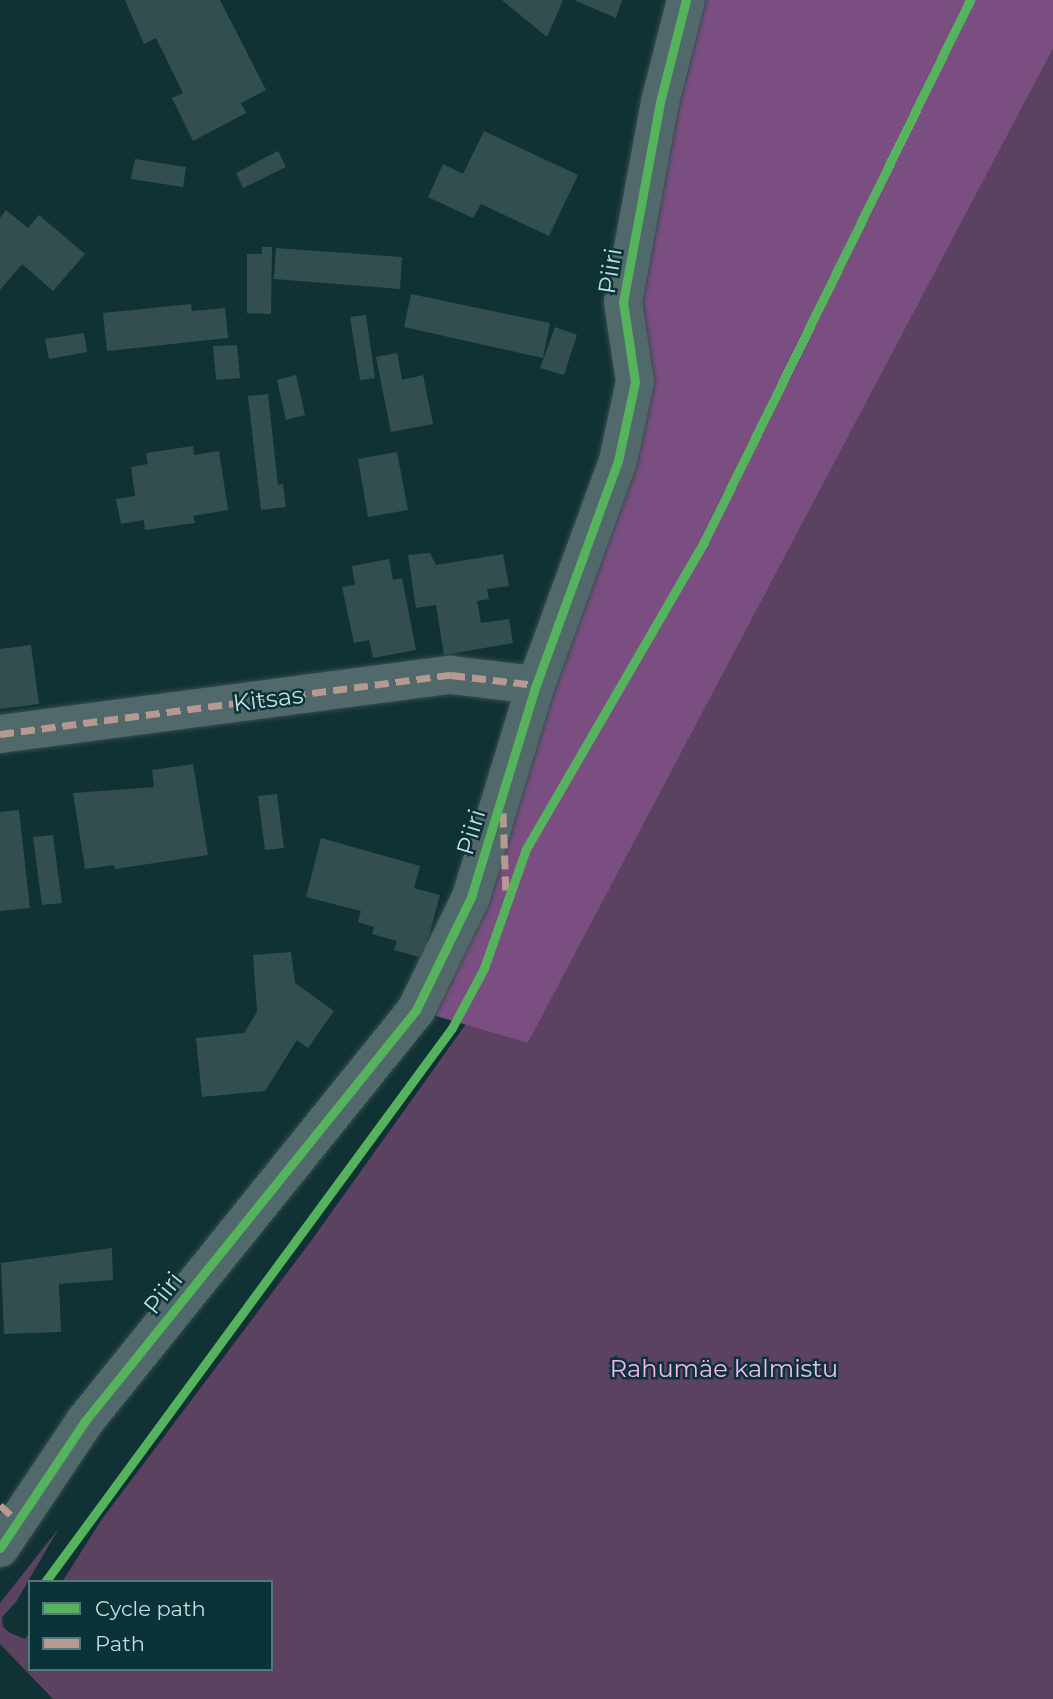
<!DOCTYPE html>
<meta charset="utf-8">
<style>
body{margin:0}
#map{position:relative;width:1053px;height:1699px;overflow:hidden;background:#113235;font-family:Montserrat,sans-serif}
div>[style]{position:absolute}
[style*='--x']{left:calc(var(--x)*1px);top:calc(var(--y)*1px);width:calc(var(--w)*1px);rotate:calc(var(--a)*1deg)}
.green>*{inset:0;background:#5b4261}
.forest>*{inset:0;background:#7b4e82}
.building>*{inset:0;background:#334e4e}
.roads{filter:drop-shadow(0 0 2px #374d4f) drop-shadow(0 0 2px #374d4f)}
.minor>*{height:38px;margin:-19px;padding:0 19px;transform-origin:19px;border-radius:19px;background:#52696b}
.quiet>*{height:7px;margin-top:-3.5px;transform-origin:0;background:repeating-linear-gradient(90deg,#b69a8f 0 14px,transparent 0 21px)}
.cycleway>*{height:9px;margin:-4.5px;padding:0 4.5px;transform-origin:4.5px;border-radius:4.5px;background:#56b35d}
span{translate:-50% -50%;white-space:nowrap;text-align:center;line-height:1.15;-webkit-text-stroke:5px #093337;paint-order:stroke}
.street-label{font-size:24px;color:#c2dcdf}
.park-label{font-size:24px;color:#f5b5f8}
.legend{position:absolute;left:28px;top:1580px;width:245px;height:91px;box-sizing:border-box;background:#093337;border:2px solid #53777a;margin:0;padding:9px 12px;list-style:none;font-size:21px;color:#c2dcdf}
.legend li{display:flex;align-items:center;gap:14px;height:35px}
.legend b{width:35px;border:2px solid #53777a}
</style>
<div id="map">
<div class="green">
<div style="clip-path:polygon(1053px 49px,1053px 1699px,53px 1699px,0 1644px,0 1603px,59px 1528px,16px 1602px,2px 1617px,3px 1627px,10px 1633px,25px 1639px,30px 1632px,30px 1669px,271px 1669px,271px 1582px,62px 1582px,102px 1519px,311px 1241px,466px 1024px,528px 1043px)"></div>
</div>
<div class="forest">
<div style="clip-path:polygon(686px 0,1053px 0,1053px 49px,528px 1043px,416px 1010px,618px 461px,623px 302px)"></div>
</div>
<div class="building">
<div style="clip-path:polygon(125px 0,220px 0,266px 90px,241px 103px,246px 113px,193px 141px,172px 98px,183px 93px,156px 38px,144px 44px)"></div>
<div style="clip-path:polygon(502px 0,563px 0,547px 37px)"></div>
<div style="clip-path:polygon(574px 0,622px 0,616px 18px)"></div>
<div style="clip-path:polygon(484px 131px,578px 175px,549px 236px,481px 204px,473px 218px,428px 197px,443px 164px,463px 174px)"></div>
<div style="clip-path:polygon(278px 151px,286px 167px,243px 188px,236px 173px)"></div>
<div style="clip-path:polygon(135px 159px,186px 167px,183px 187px,131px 179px)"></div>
<div style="clip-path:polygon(6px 210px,28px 228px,39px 215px,85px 254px,53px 291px,22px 264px,0 290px,0 218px)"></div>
<div style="clip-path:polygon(262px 247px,272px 247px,271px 314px,247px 313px,247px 254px,262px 254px)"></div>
<div style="clip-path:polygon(276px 248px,402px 257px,400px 289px,274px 279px)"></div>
<div style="clip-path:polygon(411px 294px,550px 323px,543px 358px,404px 327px)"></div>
<div style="clip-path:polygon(191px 304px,192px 311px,225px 308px,228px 338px,107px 351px,103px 313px)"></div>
<div style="clip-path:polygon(366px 315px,375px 378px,360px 380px,350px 317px)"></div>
<div style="clip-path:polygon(555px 327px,577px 335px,564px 375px,540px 368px)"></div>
<div style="clip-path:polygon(84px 333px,87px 352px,49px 359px,45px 339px)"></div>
<div style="clip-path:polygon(237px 345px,240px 378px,216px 380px,213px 346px)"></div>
<div style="clip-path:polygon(397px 353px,402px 380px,423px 375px,433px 424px,391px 432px,376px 357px)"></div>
<div style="clip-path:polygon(296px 375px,305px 415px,286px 420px,277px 380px)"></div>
<div style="clip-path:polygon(268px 394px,278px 485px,283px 484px,286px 507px,261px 510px,248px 396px)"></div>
<div style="clip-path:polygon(193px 446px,194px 455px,219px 451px,228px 510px,193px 516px,195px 523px,145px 530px,144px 520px,121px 524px,116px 499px,135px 496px,131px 467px,148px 464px,146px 453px)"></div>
<div style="clip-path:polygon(397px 452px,408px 510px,368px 517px,358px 459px)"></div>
<div style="clip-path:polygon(430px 553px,436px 565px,503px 554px,509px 586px,487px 589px,489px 599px,477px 601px,481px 623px,509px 619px,513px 643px,444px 655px,436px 605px,416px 608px,408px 555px)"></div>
<div style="clip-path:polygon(389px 559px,393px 580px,402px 578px,416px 650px,373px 658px,369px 640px,354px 643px,342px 587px,355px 585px,352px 566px)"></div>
<div style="clip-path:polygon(31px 645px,39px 704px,0 709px,0 649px)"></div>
<div style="clip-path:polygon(193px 764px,208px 855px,115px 869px,114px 865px,85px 869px,73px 793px,154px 787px,152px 770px)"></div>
<div style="clip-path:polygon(277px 794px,284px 848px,265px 850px,258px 796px)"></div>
<div style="clip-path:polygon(19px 810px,30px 908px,0 911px,0 812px)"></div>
<div style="clip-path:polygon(53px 835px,62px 903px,42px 905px,33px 837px)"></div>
<div style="clip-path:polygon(321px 838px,420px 866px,414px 888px,440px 895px,423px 958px,394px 950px,397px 941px,372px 934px,374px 927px,358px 922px,361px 911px,306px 897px)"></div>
<div style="clip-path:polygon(291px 952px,295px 983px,334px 1011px,308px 1048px,297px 1040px,265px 1091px,202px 1097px,196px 1038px,244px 1033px,257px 1012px,253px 955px)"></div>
<div style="clip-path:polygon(112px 1248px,113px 1280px,59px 1284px,61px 1332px,4px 1334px,1px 1263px)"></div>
</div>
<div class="roads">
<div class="minor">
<div style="--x:0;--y:734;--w:455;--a:-7.5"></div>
<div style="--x:451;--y:675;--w:86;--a:6.7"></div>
<div style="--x:0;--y:1548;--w:153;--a:-56.2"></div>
<div style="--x:85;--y:1421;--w:528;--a:-51.15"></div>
<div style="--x:416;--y:1010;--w:126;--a:-64"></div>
<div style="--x:471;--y:897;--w:222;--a:-73"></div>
<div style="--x:536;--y:685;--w:239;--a:-69.9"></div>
<div style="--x:618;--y:461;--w:81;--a:-77.9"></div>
<div style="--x:635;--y:382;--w:81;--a:-98.5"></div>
<div style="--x:623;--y:302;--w:203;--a:-79.5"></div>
<div style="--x:660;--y:102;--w:105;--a:-75.7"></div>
</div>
</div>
<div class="quiet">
<div style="--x:0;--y:734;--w:455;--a:-7.5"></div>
<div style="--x:451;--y:675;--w:86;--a:6.7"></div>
<div style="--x:503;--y:813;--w:81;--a:87.9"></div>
<div style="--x:0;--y:1505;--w:24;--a:42"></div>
</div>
<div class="cycleway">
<div style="--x:0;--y:1548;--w:153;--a:-56.2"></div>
<div style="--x:85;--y:1421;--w:528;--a:-51.15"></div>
<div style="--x:416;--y:1010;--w:126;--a:-64"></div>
<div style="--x:471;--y:897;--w:222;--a:-73"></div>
<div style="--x:536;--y:685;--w:239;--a:-69.9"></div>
<div style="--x:618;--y:461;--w:81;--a:-77.9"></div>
<div style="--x:635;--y:382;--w:81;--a:-98.5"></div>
<div style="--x:623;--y:302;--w:203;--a:-79.5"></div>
<div style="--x:660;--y:102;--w:105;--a:-75.7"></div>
<div style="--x:45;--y:1582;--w:687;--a:-53.7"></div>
<div style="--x:452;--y:1028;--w:68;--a:-61.9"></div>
<div style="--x:484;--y:968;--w:126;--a:-70.6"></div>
<div style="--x:526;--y:849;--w:355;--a:-59.9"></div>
<div style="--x:704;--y:542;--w:604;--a:-63.86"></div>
</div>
<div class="street-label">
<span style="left:610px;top:271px;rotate:-81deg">Piiri</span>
<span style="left:268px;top:699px;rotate:-7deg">Kitsas</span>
<span style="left:471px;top:832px;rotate:-73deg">Piiri</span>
<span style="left:163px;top:1293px;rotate:-51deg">Piiri</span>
</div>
<div class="park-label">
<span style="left:724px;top:1369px">Rahumäe kalmistu</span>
</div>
<ul class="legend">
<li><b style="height:9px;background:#56b35d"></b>Cycle path</li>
<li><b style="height:9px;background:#b69a8f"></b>Path</li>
</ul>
</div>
